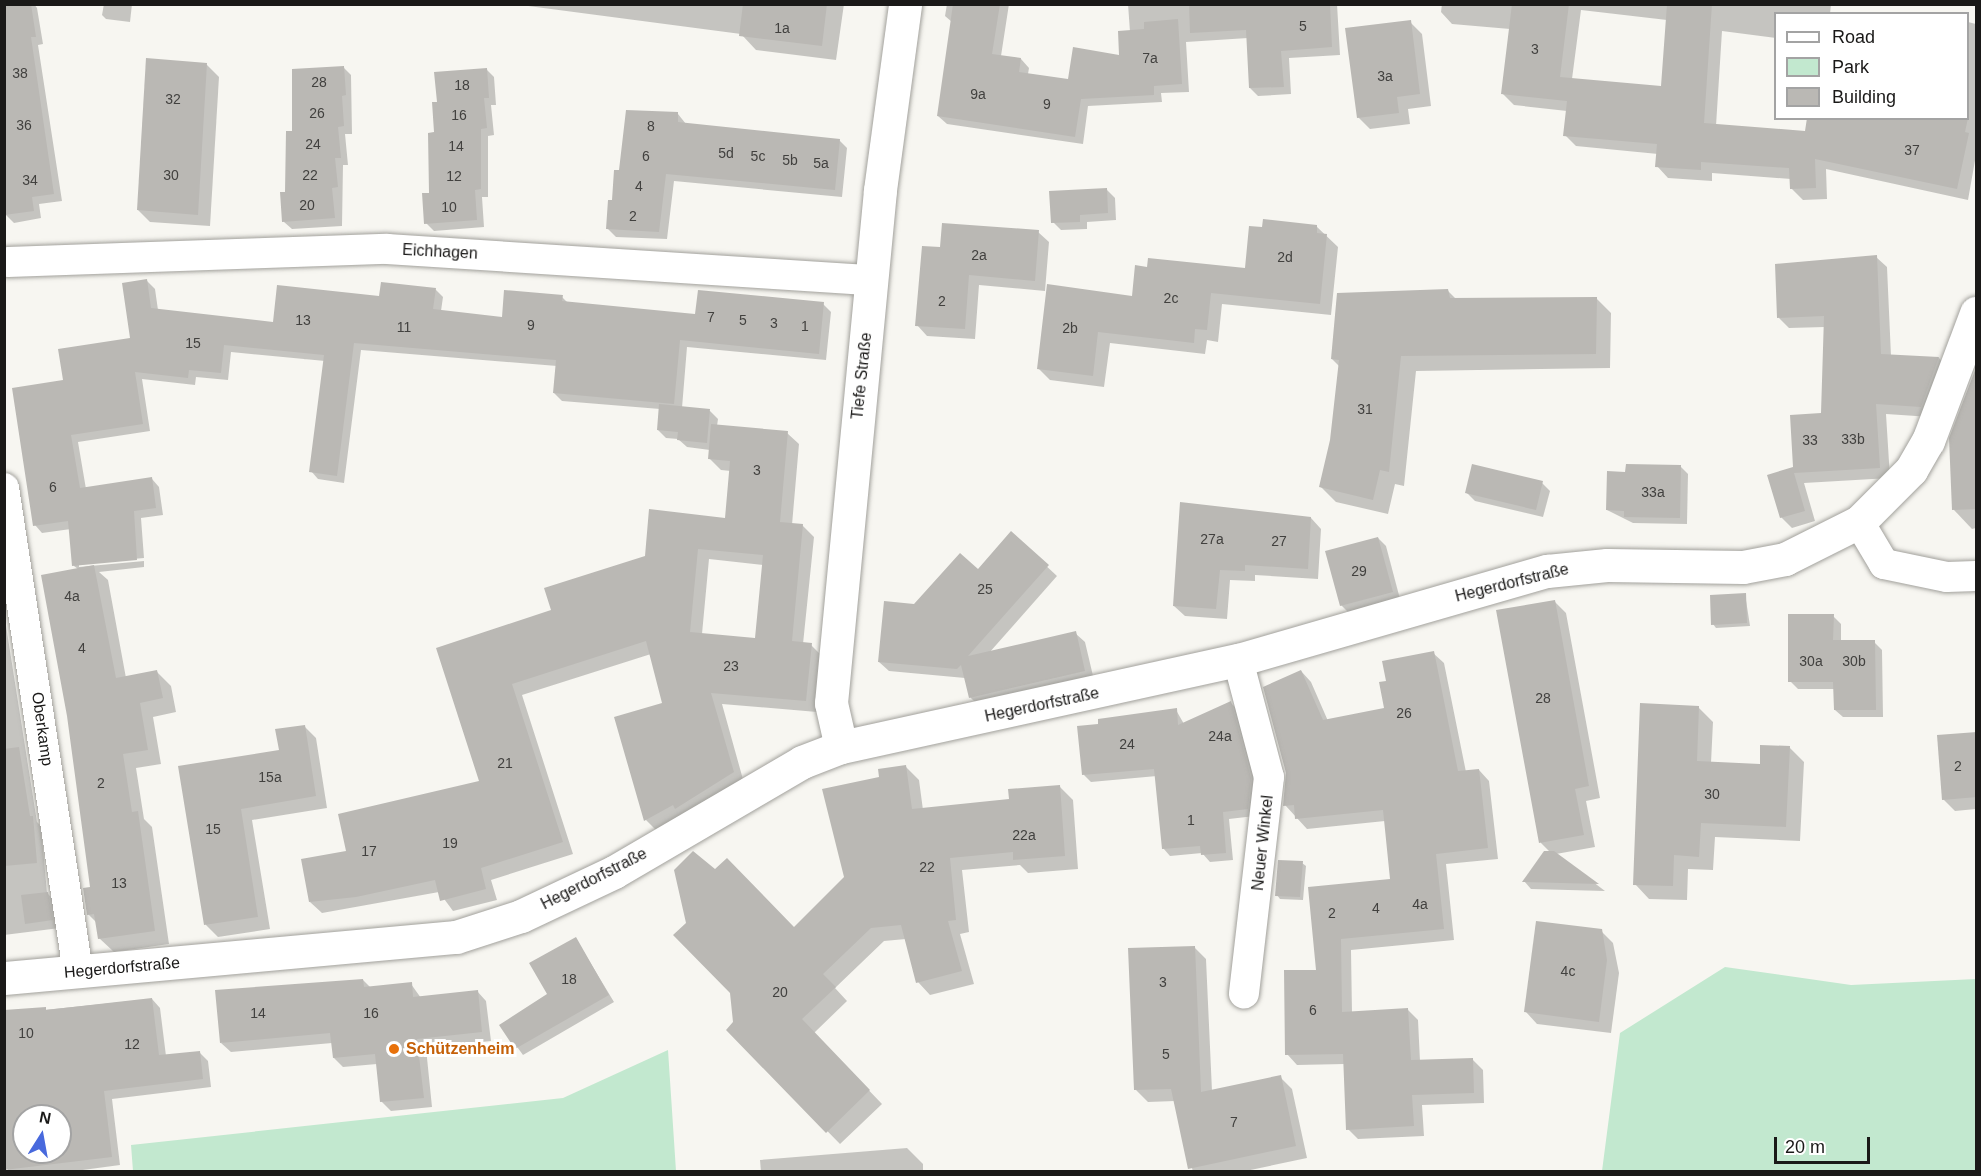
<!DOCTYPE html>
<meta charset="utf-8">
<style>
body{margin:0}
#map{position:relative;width:1981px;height:1176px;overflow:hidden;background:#f7f6f1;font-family:Helvetica,sans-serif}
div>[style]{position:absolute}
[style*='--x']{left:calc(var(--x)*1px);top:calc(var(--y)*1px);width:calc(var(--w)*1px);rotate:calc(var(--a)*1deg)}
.green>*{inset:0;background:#c2e8cf}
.shadow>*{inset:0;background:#0003}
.building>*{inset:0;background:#bab8b4}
.roads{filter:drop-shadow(0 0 2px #a2a19c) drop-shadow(0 0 2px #a2a19c)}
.street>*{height:30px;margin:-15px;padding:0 15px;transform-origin:15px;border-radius:15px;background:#fff}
.secondary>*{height:33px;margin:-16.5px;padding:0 16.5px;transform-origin:16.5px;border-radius:16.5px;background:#fff}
.dots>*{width:16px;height:16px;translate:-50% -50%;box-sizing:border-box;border:3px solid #fff;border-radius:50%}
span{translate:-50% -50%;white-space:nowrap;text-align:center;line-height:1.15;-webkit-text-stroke:6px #fff;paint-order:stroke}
.number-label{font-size:14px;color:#42413f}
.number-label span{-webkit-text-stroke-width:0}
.street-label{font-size:16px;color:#1a1918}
.food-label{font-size:16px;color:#c56008;font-weight:700}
.left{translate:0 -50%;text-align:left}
.frame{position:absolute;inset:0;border:6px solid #1a1918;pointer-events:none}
.legend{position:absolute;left:1774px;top:12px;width:195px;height:108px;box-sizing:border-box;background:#fff;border:2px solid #a3a3a3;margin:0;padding:8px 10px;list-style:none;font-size:18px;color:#1a1918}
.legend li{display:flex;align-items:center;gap:12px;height:30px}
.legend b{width:30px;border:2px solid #a3a3a3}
.north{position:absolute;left:12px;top:1104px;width:60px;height:60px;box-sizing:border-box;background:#fff;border:2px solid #a3a3a3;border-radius:50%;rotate:11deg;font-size:16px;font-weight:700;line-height:24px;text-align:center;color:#1a1918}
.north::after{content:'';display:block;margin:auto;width:21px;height:27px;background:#4869dd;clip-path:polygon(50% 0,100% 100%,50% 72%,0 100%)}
.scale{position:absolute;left:1774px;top:1137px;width:96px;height:27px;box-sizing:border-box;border:3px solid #1a1918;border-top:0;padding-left:8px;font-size:18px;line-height:21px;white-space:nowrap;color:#1a1918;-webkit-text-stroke:4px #fff;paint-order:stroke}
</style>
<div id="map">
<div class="green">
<div style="clip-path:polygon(1725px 967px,1851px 985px,1976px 979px,1976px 1171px,1602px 1171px,1620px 1033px)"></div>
<div style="clip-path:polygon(668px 1050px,676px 1171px,133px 1171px,131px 1145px,563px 1098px)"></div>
</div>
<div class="shadow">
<div style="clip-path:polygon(4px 4px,34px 4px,37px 8px,43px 44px,38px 45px,62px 201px,39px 204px,41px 218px,14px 223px,6px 215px)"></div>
<div style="clip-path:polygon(104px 4px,132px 4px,130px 22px,106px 19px,102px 15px)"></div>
<div style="clip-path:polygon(513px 4px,844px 4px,836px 60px,756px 50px,741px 34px)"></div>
<div style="clip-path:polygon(947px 4px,1009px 4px,1001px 56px,1021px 59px,1029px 68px,1028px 74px,1069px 80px,1121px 57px,1130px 32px,1128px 4px,1337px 4px,1340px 55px,1289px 58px,1291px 94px,1258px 96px,1250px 88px,1248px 38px,1186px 42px,1189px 92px,1161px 93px,1162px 102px,1088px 106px,1083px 144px,947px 124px,938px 116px,952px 22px,945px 16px)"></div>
<div style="clip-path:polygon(evenodd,1442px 4px,1831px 4px,1830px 14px,1776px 14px,1776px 38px,1722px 31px,1716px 126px,1806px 133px,1968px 118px,1968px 22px,1976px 24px,1976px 155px,1968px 200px,1826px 169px,1827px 199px,1803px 200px,1791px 188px,1791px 179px,1712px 173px,1712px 181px,1668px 178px,1657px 166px,1658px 154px,1576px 146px,1565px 135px,1567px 111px,1514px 105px,1502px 93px,1510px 29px,1452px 24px,1441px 12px,1442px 4px,1581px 10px,1667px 20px,1662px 88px,1572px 79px,1581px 10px)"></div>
<div style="clip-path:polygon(1410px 22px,1422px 34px,1431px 106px,1408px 109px,1410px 124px,1370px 129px,1358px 117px)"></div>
<div style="clip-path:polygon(147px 60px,207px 65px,219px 77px,210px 226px,150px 222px,138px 210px)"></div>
<div style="clip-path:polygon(343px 67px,351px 75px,352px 134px,345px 134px,348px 165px,343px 165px,342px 226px,292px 229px,284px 222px,293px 132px)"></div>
<div style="clip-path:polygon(486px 69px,494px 77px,496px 105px,491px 105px,494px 135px,488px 136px,488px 197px,482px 197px,484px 227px,434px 231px,426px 223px,438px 103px)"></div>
<div style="clip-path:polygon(678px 114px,686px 124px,839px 140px,847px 148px,842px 197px,674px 181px,667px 239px,616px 237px,608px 229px,620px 171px)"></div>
<div style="clip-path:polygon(1107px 190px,1115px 198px,1116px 220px,1087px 222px,1087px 229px,1061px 230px,1053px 222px)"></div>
<div style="clip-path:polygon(1316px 226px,1338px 247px,1331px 315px,1222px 304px,1218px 342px,1207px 340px,1205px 354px,1110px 343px,1104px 387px,1050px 380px,1038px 368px,1133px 297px,1246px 270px)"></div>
<div style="clip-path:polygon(1038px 232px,1049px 242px,1045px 291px,979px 285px,975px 339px,927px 336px,917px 325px,941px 249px)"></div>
<div style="clip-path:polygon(1876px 257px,1887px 267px,1891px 356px,1939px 358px,1949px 369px,1931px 417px,1886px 414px,1890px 478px,1804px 483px,1815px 521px,1792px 528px,1781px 517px,1794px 468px,1822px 415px,1825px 327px,1789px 328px,1779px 318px)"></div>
<div style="clip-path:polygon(evenodd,147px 281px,155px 289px,158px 310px,274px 324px,381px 297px,435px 289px,443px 297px,441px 311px,503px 319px,562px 297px,568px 303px,697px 315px,823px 304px,831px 312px,826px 360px,687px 347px,682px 408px,710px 411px,718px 419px,717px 426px,787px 433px,799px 444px,792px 525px,802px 525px,814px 537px,803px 644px,811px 645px,822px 656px,817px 712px,722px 704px,744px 783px,657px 831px,646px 820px,664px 704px,651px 654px,522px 695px,573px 854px,491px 880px,497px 900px,453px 911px,439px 892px,322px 913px,310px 902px,348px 852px,481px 782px,438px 649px,553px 611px,646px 557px,727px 519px,731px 471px,721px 470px,710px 459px,710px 450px,687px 447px,678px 439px,666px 438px,658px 430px,660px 409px,562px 401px,554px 393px,557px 366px,361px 350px,344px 483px,318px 479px,311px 471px,325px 361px,231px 352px,228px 380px,196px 377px,195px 385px,142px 379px,150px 431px,78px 442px,86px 489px,152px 479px,159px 487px,163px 515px,141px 518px,144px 558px,79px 564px,79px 567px,144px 561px,144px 567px,99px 572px,108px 580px,126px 678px,157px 672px,171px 686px,176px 712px,153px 717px,161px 764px,136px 768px,144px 819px,152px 827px,169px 944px,114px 952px,99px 938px,97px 923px,88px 914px,92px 889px,78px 569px,74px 566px,71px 529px,42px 533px,35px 525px,64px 381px,132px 339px,147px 281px,709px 559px,763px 565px,757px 640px,702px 634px,709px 559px)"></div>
<div style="clip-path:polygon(1448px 291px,1456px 299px,1596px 298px,1611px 313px,1610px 368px,1416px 371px,1404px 486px,1395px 484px,1388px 514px,1336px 502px,1321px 487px,1332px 440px,1340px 367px,1332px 359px)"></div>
<div style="clip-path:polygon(1976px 367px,1976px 528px,1972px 529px,1954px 510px)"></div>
<div style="clip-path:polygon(1681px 467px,1688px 474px,1687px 524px,1633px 523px,1607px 510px,1627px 474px)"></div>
<div style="clip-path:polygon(1542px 483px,1550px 491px,1543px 517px,1475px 501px,1467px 493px)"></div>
<div style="clip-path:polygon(1182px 504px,1311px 518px,1321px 529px,1318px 579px,1255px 575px,1255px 581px,1230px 580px,1227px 619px,1185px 616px,1174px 606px)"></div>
<div style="clip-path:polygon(1011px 533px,1057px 576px,989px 653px,1075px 633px,1085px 642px,1094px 680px,980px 707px,970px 697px,965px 678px,889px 671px,879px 662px,914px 606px,978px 571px)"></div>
<div style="clip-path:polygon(1378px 538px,1386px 546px,1400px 599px,1349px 613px,1341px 605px)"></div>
<div style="clip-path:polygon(1745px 594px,1750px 626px,1716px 628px,1713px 624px)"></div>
<div style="clip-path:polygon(1554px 601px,1566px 613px,1600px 798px,1586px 801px,1595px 847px,1556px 854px,1605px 891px,1531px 889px,1524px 881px,1550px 852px,1541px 843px)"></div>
<div style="clip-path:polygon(4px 613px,37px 822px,41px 826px,47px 893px,56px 902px,60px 928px,4px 935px)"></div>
<div style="clip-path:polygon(1833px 616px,1841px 624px,1841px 642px,1874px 642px,1882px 650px,1883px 717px,1843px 717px,1835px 710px,1835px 689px,1798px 689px,1790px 681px)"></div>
<div style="clip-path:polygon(1433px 653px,1444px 663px,1466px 772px,1479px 770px,1489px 781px,1498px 859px,1446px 864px,1454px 940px,1351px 950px,1352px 1013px,1408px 1010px,1418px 1020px,1420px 1061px,1472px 1059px,1483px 1070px,1484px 1103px,1422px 1105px,1424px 1136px,1358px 1139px,1348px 1129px,1345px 1064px,1297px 1065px,1287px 1054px,1317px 972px,1310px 888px,1391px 880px,1385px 821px,1307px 829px,1285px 805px,1301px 671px,1311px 682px,1328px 721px,1386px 709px,1388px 682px)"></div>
<div style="clip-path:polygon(1231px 703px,1238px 710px,1258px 787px,1255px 816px,1229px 819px,1233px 860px,1210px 862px,1202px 853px,1170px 856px,1163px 848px,1157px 776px,1091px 782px,1084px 775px,1100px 725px,1176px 710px,1184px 724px)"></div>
<div style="clip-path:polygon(1698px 707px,1713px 722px,1711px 763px,1761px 765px,1789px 747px,1804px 762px,1800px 841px,1715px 837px,1713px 870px,1688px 869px,1687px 900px,1649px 899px,1635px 884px)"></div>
<div style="clip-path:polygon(304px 726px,316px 738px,327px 808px,252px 820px,270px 929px,218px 937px,206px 925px,180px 767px,280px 751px)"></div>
<div style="clip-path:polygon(1976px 733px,1976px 809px,1955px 811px,1943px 799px)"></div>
<div style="clip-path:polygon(906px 767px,919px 780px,923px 810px,1010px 801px,1060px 787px,1073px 800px,1078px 869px,1028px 873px,1020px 865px,962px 870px,969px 932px,960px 934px,974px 984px,930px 995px,918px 982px,906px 939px,884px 941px,835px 988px,847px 1001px,814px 1033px,882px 1104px,840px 1144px,728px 1030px,794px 929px,846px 877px,880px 778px)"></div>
<div style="clip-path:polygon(1302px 863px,1306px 866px,1303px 900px,1280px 899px,1277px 895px)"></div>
<div style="clip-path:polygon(1601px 931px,1613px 943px,1619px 973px,1611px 1033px,1537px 1024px,1526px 1012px)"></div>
<div style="clip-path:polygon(576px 939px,614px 1002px,523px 1055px,501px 1025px,549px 994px)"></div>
<div style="clip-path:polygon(1194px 947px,1206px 959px,1212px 1091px,1280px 1077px,1292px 1089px,1307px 1158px,1241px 1172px,1193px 1172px,1175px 1101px,1148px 1102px,1136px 1090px)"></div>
<div style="clip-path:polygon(363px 980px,371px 988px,411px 984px,421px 998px,477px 991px,486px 1001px,491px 1041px,426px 1048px,432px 1107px,391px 1111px,381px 1101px,377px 1064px,343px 1067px,334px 1058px,332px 1043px,231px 1052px,221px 1043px)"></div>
<div style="clip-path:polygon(evenodd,152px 999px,160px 1008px,166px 1056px,200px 1053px,208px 1061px,211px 1087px,112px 1099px,120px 1165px,68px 1172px,8px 1172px,4px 1014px,152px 999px,24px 1116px,60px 1116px,60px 1152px,24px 1152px,24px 1116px)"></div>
<div style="clip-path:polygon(907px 1148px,923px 1164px,923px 1172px,761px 1172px,760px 1160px)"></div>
</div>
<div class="building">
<div style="clip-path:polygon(4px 4px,31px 4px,36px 37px,31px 37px,54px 194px,32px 197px,34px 211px,4px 215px)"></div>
<div style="clip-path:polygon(743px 4px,827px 4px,822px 46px,739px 36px)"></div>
<div style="clip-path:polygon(953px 4px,1000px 4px,992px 54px,1021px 58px,1019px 72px,1068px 79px,1073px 47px,1119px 55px,1118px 31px,1144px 29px,1144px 22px,1178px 19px,1182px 84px,1154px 86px,1154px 95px,1081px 99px,1075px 137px,937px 116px)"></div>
<div style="clip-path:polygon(1189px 4px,1330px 4px,1332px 47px,1281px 51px,1284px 87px,1249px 88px,1246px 30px,1190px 33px)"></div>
<div style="clip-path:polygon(1512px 4px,1569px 4px,1560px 77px,1661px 86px,1667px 4px,1712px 4px,1704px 123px,1805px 131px,1807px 118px,1968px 118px,1965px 132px,1969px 133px,1957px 189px,1815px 159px,1816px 188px,1790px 189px,1789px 168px,1701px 162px,1701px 170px,1655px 167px,1657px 144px,1563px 136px,1567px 101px,1501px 94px)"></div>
<div style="clip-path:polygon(1411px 20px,1420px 94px,1397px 97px,1399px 113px,1357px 118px,1345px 28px)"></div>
<div style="clip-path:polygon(146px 58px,207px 63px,198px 215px,137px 210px)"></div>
<div style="clip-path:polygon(344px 66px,346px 95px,342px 96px,344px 126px,338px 127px,341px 158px,335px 158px,338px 187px,332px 188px,335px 218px,282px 222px,280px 192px,285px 192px,286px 131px,292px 131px,292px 69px)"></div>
<div style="clip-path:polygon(487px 68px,489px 98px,484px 98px,487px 128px,481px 129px,481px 189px,475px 190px,477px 220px,424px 224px,422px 193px,429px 193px,428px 133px,434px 132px,432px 102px,437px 102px,434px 72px)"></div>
<div style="clip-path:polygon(626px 110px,678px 112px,678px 122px,840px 139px,835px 190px,666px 174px,659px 232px,606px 229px,608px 200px,612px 200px,614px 170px,619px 170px)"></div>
<div style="clip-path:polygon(1107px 188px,1108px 213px,1080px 215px,1080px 222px,1051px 223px,1049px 191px)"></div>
<div style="clip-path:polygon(1263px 219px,1317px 225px,1317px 233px,1327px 234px,1320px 304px,1211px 293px,1207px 330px,1195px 329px,1194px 343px,1098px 332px,1093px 376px,1037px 369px,1047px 284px,1132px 296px,1135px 265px,1147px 267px,1148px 258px,1245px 268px,1249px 226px,1262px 227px)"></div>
<div style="clip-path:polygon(942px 223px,1039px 230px,1035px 281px,969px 275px,965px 329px,915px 326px,922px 246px,940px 247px)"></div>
<div style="clip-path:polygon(1877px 255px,1881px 354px,1939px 357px,1921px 407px,1876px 404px,1880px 468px,1794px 473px,1805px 511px,1780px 518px,1767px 475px,1793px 467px,1790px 415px,1821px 413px,1824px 316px,1777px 318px,1775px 264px)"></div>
<div style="clip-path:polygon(147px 279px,151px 308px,273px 322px,277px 285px,379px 296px,381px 282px,436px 288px,433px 309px,502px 317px,504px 290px,563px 295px,562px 301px,695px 314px,698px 290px,824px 302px,819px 354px,680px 340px,674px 404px,553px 393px,556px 360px,354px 343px,337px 476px,309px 472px,324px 355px,224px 345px,221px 373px,189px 370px,188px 378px,135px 372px,143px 424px,71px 435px,80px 488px,152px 477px,156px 508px,134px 511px,137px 560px,72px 566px,68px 521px,33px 526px,12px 388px,63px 380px,58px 349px,130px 338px,122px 283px)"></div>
<div style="clip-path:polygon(1448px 289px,1450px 298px,1597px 297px,1596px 354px,1401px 356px,1389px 472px,1380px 470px,1373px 500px,1319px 487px,1330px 440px,1339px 360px,1331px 359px,1337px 293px)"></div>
<div style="clip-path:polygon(1977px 365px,1977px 509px,1952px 510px,1949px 438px)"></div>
<div style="clip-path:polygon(659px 404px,710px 409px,707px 443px,677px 440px,678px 432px,657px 430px)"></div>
<div style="clip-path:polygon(evenodd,711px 424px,788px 431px,780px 522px,803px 524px,792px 641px,812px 643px,806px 701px,711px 693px,734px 772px,675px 809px,673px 805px,644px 821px,614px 717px,662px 703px,646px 641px,512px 684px,563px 842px,481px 868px,486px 889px,440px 901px,435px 880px,356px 897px,309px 902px,301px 859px,346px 851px,338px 814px,479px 781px,436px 648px,551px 610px,544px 588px,645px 556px,649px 509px,725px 518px,730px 461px,708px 459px,711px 424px,698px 549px,763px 555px,755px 638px,690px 632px,698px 549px)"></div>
<div style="clip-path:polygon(1472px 464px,1543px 481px,1536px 510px,1465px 493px)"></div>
<div style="clip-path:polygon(1626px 464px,1681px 465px,1680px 518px,1624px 517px,1624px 511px,1606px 510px,1607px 471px,1625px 472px)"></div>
<div style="clip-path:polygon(1180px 502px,1311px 517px,1308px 569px,1245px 565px,1245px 571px,1220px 570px,1216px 609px,1173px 606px)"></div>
<div style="clip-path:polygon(1011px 531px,1049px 565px,968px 656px,1076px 631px,1085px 671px,969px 698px,961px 665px,957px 669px,878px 662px,884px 601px,914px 604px,960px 553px,978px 569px)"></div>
<div style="clip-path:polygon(1378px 537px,1393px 592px,1340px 606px,1325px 551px)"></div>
<div style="clip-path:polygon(94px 565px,116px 678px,157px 670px,163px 698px,140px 703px,148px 750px,123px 754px,132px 812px,138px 811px,155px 931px,98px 939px,94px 914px,87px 915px,83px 888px,90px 887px,67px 716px,41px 575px)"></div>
<div style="clip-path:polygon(1746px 593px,1747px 623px,1711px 625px,1710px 595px)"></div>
<div style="clip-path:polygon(1555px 600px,1589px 786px,1575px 789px,1584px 835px,1539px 843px,1496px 610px)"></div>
<div style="clip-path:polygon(1788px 614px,1834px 614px,1833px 640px,1875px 640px,1876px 710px,1834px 710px,1833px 682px,1788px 682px)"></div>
<div style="clip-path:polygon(1434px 651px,1458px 771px,1479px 769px,1488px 848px,1436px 854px,1444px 929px,1341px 939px,1342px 1012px,1408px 1008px,1411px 1060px,1473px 1058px,1474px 1093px,1412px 1095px,1414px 1126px,1346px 1130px,1343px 1054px,1285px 1055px,1284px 970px,1316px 970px,1308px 887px,1390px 879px,1383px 810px,1295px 819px,1294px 805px,1283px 806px,1286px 773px,1263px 687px,1301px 670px,1323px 720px,1384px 708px,1379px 682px,1386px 681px,1382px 661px)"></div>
<div style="clip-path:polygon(1231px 701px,1251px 778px,1248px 809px,1223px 812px,1226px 853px,1201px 855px,1200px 846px,1162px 849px,1154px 769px,1082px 775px,1077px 726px,1098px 724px,1098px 719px,1177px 708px,1178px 725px)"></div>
<div style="clip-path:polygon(1640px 703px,1699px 706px,1697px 761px,1760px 764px,1760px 745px,1790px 746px,1786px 827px,1701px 823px,1699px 857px,1674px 855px,1673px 886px,1633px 885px)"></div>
<div style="clip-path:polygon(305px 725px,316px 796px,241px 809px,258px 917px,204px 925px,178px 766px,279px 750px,275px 729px)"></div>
<div style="clip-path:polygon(1977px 732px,1977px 797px,1942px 800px,1937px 735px)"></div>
<div style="clip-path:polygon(19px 747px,30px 816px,33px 816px,37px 863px,4px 866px,4px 749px)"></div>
<div style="clip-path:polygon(906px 765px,912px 809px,1009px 799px,1008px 789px,1060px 785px,1065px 856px,1013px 860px,1013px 852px,950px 858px,956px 920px,948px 921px,962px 971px,916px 983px,901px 925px,871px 928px,823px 974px,836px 987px,802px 1019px,870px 1090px,826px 1133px,726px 1030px,733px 1022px,730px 993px,673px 935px,686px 923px,674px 870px,693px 851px,715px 869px,727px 858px,794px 927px,844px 877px,822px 789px,879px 777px,878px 769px)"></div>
<div style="clip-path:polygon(1544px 851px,1554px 851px,1599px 884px,1522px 882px)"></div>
<div style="clip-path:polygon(1278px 860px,1303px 861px,1300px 897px,1275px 896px)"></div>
<div style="clip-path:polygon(48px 892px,53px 920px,25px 924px,21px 895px)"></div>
<div style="clip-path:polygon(1536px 921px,1602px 929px,1607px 960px,1599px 1022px,1524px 1012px)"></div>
<div style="clip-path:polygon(576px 937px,609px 995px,515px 1049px,499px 1025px,547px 994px,529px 963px)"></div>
<div style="clip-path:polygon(1195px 946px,1201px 1092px,1281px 1075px,1296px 1146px,1188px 1169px,1171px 1089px,1134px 1090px,1128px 948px)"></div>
<div style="clip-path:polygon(363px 979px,364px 987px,412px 982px,413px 997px,478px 990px,482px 1032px,417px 1039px,424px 1098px,380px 1102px,375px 1054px,333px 1058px,330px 1033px,220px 1043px,215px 990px)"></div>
<div style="clip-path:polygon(evenodd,152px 998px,159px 1055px,200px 1051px,203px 1079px,104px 1091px,112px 1157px,4px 1170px,4px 1010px,46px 1007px,46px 1010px,152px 998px,24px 1116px,60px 1116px,60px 1152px,24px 1152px,24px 1116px)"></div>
</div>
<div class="roads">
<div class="street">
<div style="--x:8;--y:262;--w:379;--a:-2"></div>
<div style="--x:387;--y:249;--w:485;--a:3.7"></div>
<div style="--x:4;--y:488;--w:489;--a:81.3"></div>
<div style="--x:1859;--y:522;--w:49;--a:59.2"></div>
<div style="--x:1884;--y:564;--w:64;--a:11.7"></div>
<div style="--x:1947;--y:577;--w:29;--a:-2"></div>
<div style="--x:1238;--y:660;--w:121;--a:75.2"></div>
<div style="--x:1269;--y:777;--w:218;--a:96.6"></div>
</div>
<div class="secondary">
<div style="--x:841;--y:747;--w:45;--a:-102.8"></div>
<div style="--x:831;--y:703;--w:515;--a:-84.54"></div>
<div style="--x:880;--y:190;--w:188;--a:-82.3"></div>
<div style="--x:4;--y:978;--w:454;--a:-5.2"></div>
<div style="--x:456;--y:937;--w:68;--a:-17.9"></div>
<div style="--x:521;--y:916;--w:103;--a:-25.3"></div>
<div style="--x:614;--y:872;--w:218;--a:-30.3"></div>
<div style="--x:802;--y:762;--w:42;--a:-21"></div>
<div style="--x:841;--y:747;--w:406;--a:-12.4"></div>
<div style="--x:1238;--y:660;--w:322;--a:-16.1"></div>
<div style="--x:1547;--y:571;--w:60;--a:-5.7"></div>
<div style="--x:1607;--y:565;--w:136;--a:0.8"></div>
<div style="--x:1743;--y:567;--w:43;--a:-10.8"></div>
<div style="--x:1785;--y:559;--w:83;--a:-26.6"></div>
<div style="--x:1859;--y:522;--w:74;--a:-45"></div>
<div style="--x:1911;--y:470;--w:34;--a:-60"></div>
<div style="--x:1928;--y:441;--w:137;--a:-69.4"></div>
</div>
</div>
<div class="dots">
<div style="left:394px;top:1049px;background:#e8710a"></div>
</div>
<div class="number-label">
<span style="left:1303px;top:26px">5</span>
<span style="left:782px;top:28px">1a</span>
<span style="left:1535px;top:49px">3</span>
<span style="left:1150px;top:58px">7a</span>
<span style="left:20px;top:73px">38</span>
<span style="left:1385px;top:76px">3a</span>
<span style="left:319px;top:82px">28</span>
<span style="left:462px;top:85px">18</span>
<span style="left:978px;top:94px">9a</span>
<span style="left:173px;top:99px">32</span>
<span style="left:1047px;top:104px">9</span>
<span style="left:317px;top:113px">26</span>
<span style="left:459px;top:115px">16</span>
<span style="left:24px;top:125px">36</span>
<span style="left:651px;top:126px">8</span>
<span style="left:313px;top:144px">24</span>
<span style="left:456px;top:146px">14</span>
<span style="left:1912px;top:150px">37</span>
<span style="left:726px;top:153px">5d</span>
<span style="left:646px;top:156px">6</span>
<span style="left:758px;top:156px">5c</span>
<span style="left:790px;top:160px">5b</span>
<span style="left:821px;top:163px">5a</span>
<span style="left:171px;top:175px">30</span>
<span style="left:310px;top:175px">22</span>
<span style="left:454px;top:176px">12</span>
<span style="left:30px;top:180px">34</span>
<span style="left:639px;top:186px">4</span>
<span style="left:307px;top:205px">20</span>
<span style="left:449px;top:207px">10</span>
<span style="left:633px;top:216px">2</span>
<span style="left:979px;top:255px">2a</span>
<span style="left:1285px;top:257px">2d</span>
<span style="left:1171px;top:298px">2c</span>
<span style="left:942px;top:301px">2</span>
<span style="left:711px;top:317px">7</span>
<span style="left:303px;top:320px">13</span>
<span style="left:743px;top:320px">5</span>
<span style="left:774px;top:323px">3</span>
<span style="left:531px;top:325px">9</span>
<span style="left:805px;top:326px">1</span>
<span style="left:404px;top:327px">11</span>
<span style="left:1070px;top:328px">2b</span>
<span style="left:193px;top:343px">15</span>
<span style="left:1365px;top:409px">31</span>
<span style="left:1853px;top:439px">33b</span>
<span style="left:1810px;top:440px">33</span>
<span style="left:757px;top:470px">3</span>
<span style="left:53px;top:487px">6</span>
<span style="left:1653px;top:492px">33a</span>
<span style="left:1212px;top:539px">27a</span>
<span style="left:1279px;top:541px">27</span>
<span style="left:1359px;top:571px">29</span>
<span style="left:985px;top:589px">25</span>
<span style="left:72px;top:596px">4a</span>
<span style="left:82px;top:648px">4</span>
<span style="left:1811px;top:661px">30a</span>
<span style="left:1854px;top:661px">30b</span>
<span style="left:731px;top:666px">23</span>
<span style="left:1543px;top:698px">28</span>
<span style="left:1404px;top:713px">26</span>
<span style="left:1220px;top:736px">24a</span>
<span style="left:1127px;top:744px">24</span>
<span style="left:505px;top:763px">21</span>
<span style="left:1958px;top:766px">2</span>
<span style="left:270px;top:777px">15a</span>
<span style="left:101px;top:783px">2</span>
<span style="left:1712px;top:794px">30</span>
<span style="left:1191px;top:820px">1</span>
<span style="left:213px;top:829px">15</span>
<span style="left:1024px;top:835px">22a</span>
<span style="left:450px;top:843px">19</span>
<span style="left:369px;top:851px">17</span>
<span style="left:927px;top:867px">22</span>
<span style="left:119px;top:883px">13</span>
<span style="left:1420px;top:904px">4a</span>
<span style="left:1376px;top:908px">4</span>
<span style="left:1332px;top:913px">2</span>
<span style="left:1568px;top:971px">4c</span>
<span style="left:569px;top:979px">18</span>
<span style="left:1163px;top:982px">3</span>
<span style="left:780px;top:992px">20</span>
<span style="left:1313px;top:1010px">6</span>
<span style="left:258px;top:1013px">14</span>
<span style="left:371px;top:1013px">16</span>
<span style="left:26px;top:1033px">10</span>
<span style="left:132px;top:1044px">12</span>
<span style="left:1166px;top:1054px">5</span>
<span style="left:1234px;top:1122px">7</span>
</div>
<div class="street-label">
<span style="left:440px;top:252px;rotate:3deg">Eichhagen</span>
<span style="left:862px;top:376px;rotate:-84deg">Tiefe Straße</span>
<span style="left:1512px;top:583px;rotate:-14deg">Hegerdorfstraße</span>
<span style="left:1042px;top:705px;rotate:-12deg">Hegerdorfstraße</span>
<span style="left:42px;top:729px;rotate:82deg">Oberkamp</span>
<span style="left:1263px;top:843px;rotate:-84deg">Neuer Winkel</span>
<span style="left:594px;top:879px;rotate:-27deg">Hegerdorfstraße</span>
<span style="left:122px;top:968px;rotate:-5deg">Hegerdorfstraße</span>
</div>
<div class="food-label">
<span class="left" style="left:406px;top:1049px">Schützenheim</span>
</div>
<div class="frame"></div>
<ul class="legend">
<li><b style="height:8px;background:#fff"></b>Road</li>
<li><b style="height:16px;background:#c2e8cf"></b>Park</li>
<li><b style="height:16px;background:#bab8b4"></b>Building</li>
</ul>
<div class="north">N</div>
<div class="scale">20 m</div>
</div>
